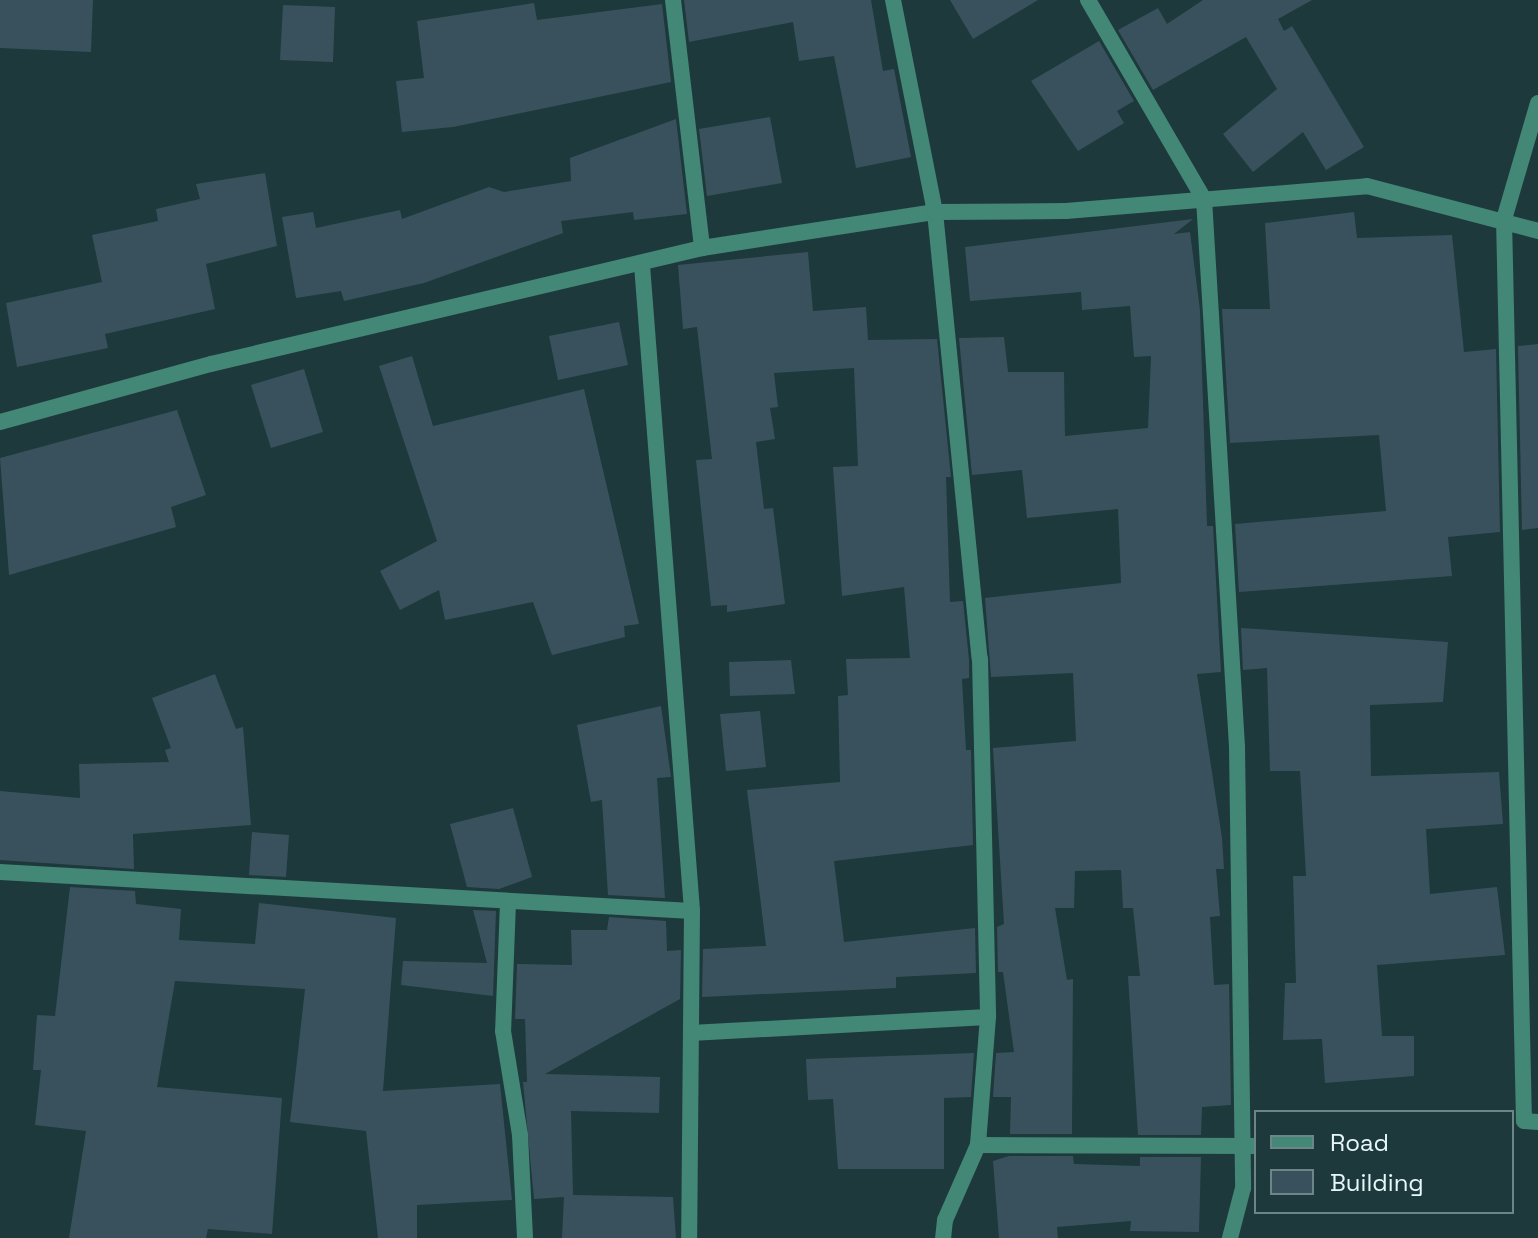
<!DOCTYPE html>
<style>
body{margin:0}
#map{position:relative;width:1538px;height:1238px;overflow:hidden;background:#1d393c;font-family:"Space Grotesk",sans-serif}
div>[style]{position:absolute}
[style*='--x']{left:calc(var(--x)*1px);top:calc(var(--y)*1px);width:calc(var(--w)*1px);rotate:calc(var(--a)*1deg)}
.building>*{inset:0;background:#39515d}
.street>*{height:16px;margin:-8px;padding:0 8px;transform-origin:8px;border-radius:8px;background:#438776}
span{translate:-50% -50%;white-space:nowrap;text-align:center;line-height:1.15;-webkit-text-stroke:7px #1d393c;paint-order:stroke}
.legend{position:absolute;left:1254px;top:1110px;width:260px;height:104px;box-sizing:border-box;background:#1d393c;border:2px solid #6e8588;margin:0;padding:10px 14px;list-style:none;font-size:24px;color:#e7f7f9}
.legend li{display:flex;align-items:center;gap:16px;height:40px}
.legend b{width:40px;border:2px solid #6e8588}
</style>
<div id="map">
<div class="building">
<div style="clip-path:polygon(0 0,93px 0,91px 52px,0 48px)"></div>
<div style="clip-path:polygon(684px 0,871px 0,883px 71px,894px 69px,911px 157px,856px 168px,834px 56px,799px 61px,793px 22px,689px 42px)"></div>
<div style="clip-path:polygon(950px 0,1038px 0,973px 39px)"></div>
<div style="clip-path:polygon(1203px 0,1312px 0,1278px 19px,1284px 31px,1292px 26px,1364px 147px,1326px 170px,1303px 132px,1253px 172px,1223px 134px,1277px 89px,1246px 37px,1153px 90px,1118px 30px,1158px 8px,1167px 24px)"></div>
<div style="clip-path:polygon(534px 3px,537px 20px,662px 4px,671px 82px,453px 127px,402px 132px,396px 81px,424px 78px,417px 21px)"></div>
<div style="clip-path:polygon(283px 5px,335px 7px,333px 62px,280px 60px)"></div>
<div style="clip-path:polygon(1099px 41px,1134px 101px,1117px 111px,1124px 123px,1078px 151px,1031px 81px)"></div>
<div style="clip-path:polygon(770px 117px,782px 183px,707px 196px,699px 129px)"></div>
<div style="clip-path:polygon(676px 119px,687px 214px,634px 220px,633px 212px,561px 221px,563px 233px,424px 283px,344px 301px,341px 291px,296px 298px,282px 217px,313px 212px,316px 228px,400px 210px,402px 219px,489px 187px,504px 192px,571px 181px,570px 158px)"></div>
<div style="clip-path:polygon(265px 173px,277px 246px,206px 264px,215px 309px,105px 334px,108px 348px,17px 367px,6px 303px,102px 282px,92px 235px,158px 221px,156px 209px,200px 199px,196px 184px)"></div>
<div style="clip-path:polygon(1354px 212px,1357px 238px,1452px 235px,1464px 352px,1496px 349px,1500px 532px,1448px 537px,1452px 576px,1239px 592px,1235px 524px,1386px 511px,1379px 435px,1230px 443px,1222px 309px,1270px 309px,1265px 223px)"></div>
<div style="clip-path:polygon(1193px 219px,1174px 234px,1190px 232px,1200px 310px,1207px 526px,1213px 526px,1221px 672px,1197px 674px,1222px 838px,1224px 869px,1216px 869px,1220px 916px,1210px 917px,1214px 985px,1229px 984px,1231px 1105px,1202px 1107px,1201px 1135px,1138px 1135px,1128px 976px,1140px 976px,1133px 908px,1123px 908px,1121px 870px,1075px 871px,1074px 908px,1055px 908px,1067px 980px,1073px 979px,1072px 1134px,1010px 1134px,1011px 1097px,993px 1097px,996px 1053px,1014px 1052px,1003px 972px,998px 972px,997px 927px,1004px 924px,993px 748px,1076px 741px,1073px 673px,991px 677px,985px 598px,1121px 583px,1118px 509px,1027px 518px,1022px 470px,972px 475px,959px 338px,1004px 337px,1008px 372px,1064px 372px,1065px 436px,1148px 428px,1151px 356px,1134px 357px,1130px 306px,1082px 310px,1081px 292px,970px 301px,965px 247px)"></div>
<div style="clip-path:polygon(808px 252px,813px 311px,866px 307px,868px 340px,937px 339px,951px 477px,946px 477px,950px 602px,963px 601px,969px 660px,969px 678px,962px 679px,966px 750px,971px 750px,973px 845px,834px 861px,844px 942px,975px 928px,976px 973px,896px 977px,896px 988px,702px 997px,703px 949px,766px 946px,747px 790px,840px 782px,838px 696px,848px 695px,846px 659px,910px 658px,904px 587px,842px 596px,833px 467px,858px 466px,854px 368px,774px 373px,778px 407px,770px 408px,775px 439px,756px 442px,764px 509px,773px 508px,785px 604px,727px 612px,727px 605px,711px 606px,696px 460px,712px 459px,697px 327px,683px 329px,678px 265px)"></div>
<div style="clip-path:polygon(619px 322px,628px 365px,558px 380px,549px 336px)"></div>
<div style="clip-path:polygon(1538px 344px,1538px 528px,1522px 530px,1518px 346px)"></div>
<div style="clip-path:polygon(412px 356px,433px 426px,584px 389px,639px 624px,624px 626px,625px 637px,552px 655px,533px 602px,445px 620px,439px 590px,400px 610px,380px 571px,437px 541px,379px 366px)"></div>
<div style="clip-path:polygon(304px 369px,323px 432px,271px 448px,251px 385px)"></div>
<div style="clip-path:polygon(177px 410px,206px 495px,171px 507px,176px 527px,9px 575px,0 458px)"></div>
<div style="clip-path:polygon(1241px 628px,1448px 642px,1443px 702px,1370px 705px,1371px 776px,1499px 772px,1503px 824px,1426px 829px,1430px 894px,1497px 887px,1505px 955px,1377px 965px,1382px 1036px,1414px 1036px,1414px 1076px,1325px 1083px,1322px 1039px,1283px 1040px,1285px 983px,1296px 983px,1293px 876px,1306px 876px,1300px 771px,1270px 771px,1267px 668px,1243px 670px)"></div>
<div style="clip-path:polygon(791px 660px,795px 694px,730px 696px,729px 662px)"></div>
<div style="clip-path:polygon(215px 674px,236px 729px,243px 727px,251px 825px,133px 834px,134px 869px,0 860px,0 791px,80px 798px,79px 764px,169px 762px,165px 750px,171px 748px,152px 698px)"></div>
<div style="clip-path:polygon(661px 706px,671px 777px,657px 778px,665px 898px,608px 895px,602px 800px,591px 802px,577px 725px)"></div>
<div style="clip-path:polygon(760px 711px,766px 767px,726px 771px,720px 714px)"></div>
<div style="clip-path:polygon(513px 808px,532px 877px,499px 889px,467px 887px,450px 824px)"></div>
<div style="clip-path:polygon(252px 832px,289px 835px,286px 877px,249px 875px)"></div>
<div style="clip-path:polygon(70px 887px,135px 891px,136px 904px,181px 909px,179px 940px,255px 944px,259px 903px,396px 918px,383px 1091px,500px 1084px,512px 1200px,417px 1205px,417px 1238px,378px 1238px,366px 1131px,290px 1122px,305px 989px,175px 981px,157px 1087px,282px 1098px,272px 1234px,208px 1229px,206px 1238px,69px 1238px,86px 1131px,35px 1125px,41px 1070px,33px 1070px,37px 1015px,55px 1016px)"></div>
<div style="clip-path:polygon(473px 910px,496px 911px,493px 996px,401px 985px,403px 961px,487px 963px)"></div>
<div style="clip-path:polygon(609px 917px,666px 921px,667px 951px,681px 950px,680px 999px,545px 1074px,660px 1077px,659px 1113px,571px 1111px,573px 1195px,673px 1197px,676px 1238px,562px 1238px,564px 1197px,534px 1199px,523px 1082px,527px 1082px,525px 1019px,515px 1019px,517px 964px,572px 965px,571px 930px,607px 930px)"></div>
<div style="clip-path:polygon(974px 1053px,971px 1097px,944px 1098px,944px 1169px,838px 1169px,833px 1099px,808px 1100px,806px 1059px)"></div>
<div style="clip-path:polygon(1009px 1156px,1073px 1156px,1074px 1164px,1140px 1166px,1140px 1157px,1201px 1157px,1199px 1232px,1130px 1231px,1131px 1221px,1057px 1227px,1058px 1238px,999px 1238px,993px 1161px)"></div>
</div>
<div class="street">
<div style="--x:673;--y:0;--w:250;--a:83.3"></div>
<div style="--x:893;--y:0;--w:216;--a:78.8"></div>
<div style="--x:935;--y:212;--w:449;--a:84.3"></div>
<div style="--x:980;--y:659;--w:358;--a:88.7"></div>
<div style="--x:988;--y:1017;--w:128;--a:94.5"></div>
<div style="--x:978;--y:1145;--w:82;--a:113.7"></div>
<div style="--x:945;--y:1220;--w:18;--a:96"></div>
<div style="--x:1088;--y:0;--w:230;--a:59.8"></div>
<div style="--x:1204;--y:199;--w:549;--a:86.55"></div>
<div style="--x:1237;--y:747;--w:441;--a:89.2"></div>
<div style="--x:1243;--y:1188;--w:52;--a:104.6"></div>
<div style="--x:1538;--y:103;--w:121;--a:106.3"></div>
<div style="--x:1504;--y:219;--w:902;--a:88.73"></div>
<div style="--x:1524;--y:1121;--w:14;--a:4"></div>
<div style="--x:642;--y:265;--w:648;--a:85.57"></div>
<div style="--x:0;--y:422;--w:219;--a:-15.4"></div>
<div style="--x:211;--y:364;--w:505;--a:-13.29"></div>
<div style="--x:702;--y:248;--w:236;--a:-8.8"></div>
<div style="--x:935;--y:212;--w:131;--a:-0.4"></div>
<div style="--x:1066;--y:211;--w:302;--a:-4.7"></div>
<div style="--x:1367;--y:186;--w:177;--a:14.7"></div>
<div style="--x:0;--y:872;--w:693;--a:3.23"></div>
<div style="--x:692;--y:911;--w:327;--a:90.5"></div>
<div style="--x:508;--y:903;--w:128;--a:92.2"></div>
<div style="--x:503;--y:1031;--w:105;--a:80.7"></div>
<div style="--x:520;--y:1135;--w:103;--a:87.2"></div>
<div style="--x:691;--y:1033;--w:297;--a:-3.1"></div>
<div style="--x:978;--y:1145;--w:278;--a:0.2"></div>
</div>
<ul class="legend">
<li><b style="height:10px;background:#438776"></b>Road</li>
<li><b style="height:22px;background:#39515d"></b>Building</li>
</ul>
</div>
